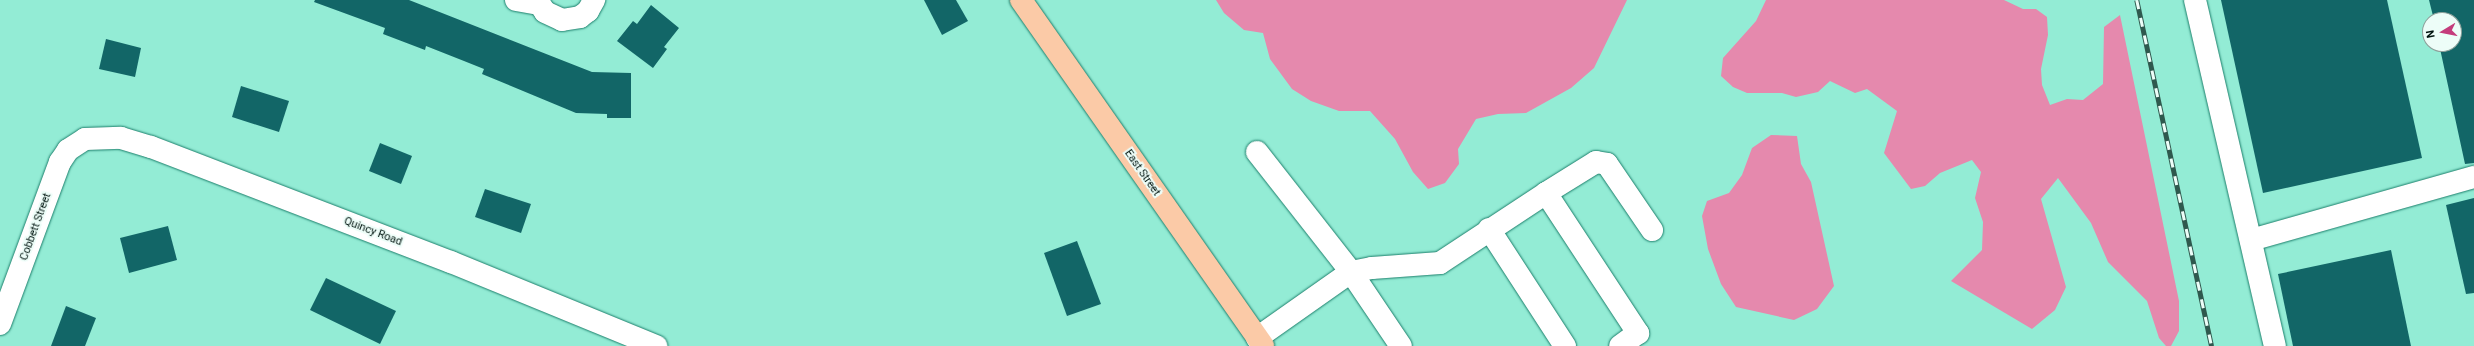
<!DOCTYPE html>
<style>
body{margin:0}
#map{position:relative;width:2474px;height:346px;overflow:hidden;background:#93ecd5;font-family:Roboto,sans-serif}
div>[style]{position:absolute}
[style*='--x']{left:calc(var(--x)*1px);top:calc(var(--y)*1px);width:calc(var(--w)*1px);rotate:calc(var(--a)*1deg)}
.green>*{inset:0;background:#e589ad}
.building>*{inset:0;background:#126667}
.roads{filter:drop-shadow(0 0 1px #1c7f6b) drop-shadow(0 0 1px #1c7f6b)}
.minor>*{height:22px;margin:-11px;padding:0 11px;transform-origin:11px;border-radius:11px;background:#fff}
.major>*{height:22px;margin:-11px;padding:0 11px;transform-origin:11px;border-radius:11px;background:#fbcaa7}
.rail>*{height:4.5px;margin-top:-2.25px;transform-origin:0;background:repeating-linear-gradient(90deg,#edfdf8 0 9px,#2f594e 0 18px);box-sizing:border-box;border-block:1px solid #2f594e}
span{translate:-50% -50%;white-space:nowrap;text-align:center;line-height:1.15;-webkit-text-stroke:4px #edfdf8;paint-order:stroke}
.street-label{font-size:11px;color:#00140f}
.north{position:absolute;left:2422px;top:12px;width:40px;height:40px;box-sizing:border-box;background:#edfdf8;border:1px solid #8ea09b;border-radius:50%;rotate:260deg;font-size:11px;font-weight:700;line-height:16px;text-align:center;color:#00140f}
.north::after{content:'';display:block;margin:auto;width:14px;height:18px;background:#c43c7c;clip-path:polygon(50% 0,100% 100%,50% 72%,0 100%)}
</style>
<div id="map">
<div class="green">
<div style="clip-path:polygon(1216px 0,1627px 0,1594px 68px,1571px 88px,1526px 113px,1498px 114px,1476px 119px,1458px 149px,1459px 164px,1445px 183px,1428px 189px,1413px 172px,1395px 139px,1370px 111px,1339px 111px,1311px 101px,1292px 89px,1270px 59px,1263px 33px,1244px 30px,1224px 13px)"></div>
<div style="clip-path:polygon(1766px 0,2004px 0,2023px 9px,2036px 9px,2047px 17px,2048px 35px,2041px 69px,2042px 85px,2050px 105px,2067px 99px,2083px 100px,2103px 84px,2104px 27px,2120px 15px,2179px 301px,2179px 331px,2171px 346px,2166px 346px,2159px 338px,2147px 301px,2108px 262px,2091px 223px,2058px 178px,2041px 199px,2066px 287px,2055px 310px,2032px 329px,1951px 281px,1982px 250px,1983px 222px,1975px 198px,1981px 172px,1972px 160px,1940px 173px,1925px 186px,1911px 189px,1884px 153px,1897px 111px,1867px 89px,1855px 93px,1830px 81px,1818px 92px,1796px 97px,1782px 93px,1747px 93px,1733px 87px,1721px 76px,1723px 58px,1756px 21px)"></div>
<div style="clip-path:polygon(1771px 135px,1797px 136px,1801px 164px,1811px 182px,1834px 286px,1817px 309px,1794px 320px,1736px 307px,1721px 284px,1708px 249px,1702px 216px,1707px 201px,1729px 193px,1742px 175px,1752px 148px)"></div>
</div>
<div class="building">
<div style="clip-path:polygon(315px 0,409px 0,592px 72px,631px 73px,631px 118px,607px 118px,607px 114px,576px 113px,482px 74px,484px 69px,464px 61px,426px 46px,425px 50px,383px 34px,385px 28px,314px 2px)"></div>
<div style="clip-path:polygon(924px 0,956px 0,968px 21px,942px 35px)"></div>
<div style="clip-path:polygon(2221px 0,2387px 0,2422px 158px,2263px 193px)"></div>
<div style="clip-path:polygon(2429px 0,2474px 0,2474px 163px,2465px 164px,2439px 44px,2454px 44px,2454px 20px,2434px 20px)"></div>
<div style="clip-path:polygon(651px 5px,679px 28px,664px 47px,667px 49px,653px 68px,617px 41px,633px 21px,637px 24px)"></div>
<div style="clip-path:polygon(106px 39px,141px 48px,135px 77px,99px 69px)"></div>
<div style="clip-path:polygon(241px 86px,289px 101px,279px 132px,232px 117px)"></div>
<div style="clip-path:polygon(380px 143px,412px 156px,401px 184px,369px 171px)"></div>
<div style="clip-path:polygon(485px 189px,531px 204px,521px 233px,475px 217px)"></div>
<div style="clip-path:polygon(2474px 198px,2474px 293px,2466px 294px,2446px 205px)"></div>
<div style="clip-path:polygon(168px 226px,177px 260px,129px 273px,120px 238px)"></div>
<div style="clip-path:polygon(1077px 241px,1101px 304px,1067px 316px,1044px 253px)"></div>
<div style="clip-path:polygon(2391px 250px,2411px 346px,2293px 346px,2278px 274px)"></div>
<div style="clip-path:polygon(326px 278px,396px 311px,380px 344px,310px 310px)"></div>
<div style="clip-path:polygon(66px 306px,96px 318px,85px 346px,51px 346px)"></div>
</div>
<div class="roads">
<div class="minor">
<div style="--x:516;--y:0;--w:23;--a:10"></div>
<div style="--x:537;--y:0;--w:14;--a:56"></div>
<div style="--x:545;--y:12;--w:19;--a:25"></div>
<div style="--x:562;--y:20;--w:18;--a:-9"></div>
<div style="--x:580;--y:17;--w:10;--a:-37"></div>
<div style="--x:588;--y:11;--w:13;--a:-61"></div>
<div style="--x:2195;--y:0;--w:355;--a:77"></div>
<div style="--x:1257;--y:152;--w:152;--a:51.9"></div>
<div style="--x:1351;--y:272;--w:89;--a:56"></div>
<div style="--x:1546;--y:193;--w:59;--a:-31.8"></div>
<div style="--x:1596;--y:162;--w:11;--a:10"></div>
<div style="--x:1607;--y:164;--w:80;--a:55.7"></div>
<div style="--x:1489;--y:229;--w:140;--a:57"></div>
<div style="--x:2251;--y:240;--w:232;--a:-15.8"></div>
<div style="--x:0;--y:324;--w:173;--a:-69.7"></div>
<div style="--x:60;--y:162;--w:14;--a:-56"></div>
<div style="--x:68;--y:150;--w:20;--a:-33"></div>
<div style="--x:85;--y:139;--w:36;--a:-2"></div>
<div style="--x:121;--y:138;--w:31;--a:17"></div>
<div style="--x:151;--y:147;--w:321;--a:21"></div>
<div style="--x:451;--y:262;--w:222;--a:22.3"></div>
<div style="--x:1257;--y:338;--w:115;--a:-35.1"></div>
<div style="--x:1351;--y:272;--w:21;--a:-11"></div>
<div style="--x:1372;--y:268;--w:68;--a:-4.2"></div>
<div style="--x:1440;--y:263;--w:127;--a:-33.4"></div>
<div style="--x:1546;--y:193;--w:168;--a:56.7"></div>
<div style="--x:1638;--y:333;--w:22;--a:144"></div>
</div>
<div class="major">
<div style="--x:1021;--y:0;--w:422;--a:55"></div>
</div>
</div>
<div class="rail">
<div style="--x:2137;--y:0;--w:354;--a:77.8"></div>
</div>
<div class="street-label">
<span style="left:1142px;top:173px;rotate:55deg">East Street</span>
<span style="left:36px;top:227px;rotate:-70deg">Cobbett Street</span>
<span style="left:373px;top:232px;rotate:21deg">Quincy Road</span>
</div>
<div class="north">N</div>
</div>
